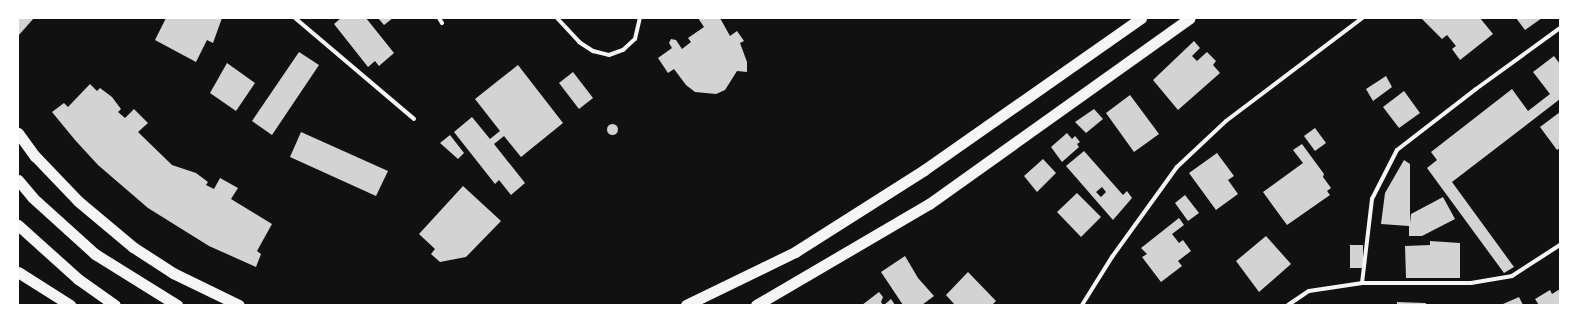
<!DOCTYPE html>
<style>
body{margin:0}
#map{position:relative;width:1578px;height:323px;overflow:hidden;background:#111;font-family:"Archivo Narrow",sans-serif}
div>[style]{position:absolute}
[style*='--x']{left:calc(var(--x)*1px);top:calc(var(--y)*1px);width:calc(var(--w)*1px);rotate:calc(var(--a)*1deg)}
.building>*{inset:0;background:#d3d3d3}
.round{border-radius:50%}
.minor>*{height:4px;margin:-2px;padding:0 2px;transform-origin:2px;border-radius:2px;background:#f5f5f5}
.trunk>*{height:11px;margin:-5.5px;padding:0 5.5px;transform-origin:5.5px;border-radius:5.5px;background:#f5f5f5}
span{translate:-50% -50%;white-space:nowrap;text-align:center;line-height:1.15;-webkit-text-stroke:3px #fff;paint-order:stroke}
.frame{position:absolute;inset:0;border:19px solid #fff;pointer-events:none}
</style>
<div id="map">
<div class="building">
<div style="clip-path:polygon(18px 18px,34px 18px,18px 36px)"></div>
<div style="clip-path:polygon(166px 18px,222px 18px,213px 43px,207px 40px,196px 62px,155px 40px)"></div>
<div style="clip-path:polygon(341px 18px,366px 18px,394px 53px,379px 66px,375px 61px,368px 67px,334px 24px)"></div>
<div style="clip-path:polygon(378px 18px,393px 18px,384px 25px)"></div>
<div style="clip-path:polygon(698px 18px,720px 18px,730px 36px,737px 31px,744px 41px,740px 43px,747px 62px,747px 72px,737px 71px,725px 90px,716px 94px,695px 92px,686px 85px,674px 69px,668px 73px,658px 58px,672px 48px,669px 43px,671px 39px,676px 40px,682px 49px,691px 42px,688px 38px,704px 27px)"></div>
<div style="clip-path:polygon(1421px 18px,1480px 18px,1493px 34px,1460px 60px,1452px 49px,1456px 46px,1447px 35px,1442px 39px)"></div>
<div style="clip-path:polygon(1516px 18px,1542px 18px,1525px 30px)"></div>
<div style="clip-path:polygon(1194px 41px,1200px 48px,1192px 56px,1197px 61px,1207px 52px,1216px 61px,1213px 65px,1220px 73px,1178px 110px,1153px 80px)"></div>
<div style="clip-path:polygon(299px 52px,319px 65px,272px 135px,252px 121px)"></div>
<div style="clip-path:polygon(1554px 56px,1560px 64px,1560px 99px,1452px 182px,1514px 267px,1504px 273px,1427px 168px,1437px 160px,1431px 152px,1512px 89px,1528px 111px,1550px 94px,1533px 72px)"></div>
<div style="clip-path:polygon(227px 63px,255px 83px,236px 111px,210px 93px)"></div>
<div style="clip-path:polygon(518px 65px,563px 123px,521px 157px,504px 136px,494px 144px,525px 183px,511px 195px,499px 180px,495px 184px,454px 132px,472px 117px,490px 139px,500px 131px,475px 99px)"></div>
<div style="clip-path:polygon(573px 72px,593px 98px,579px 109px,559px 83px)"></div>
<div style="clip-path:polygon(1386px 76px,1392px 87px,1373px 101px,1366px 89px)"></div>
<div style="clip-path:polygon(90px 84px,97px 91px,100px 88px,112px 97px,121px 109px,118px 112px,125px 118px,134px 109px,148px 123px,138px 132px,172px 165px,196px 173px,208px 182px,206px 185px,214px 189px,220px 178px,238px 188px,231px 199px,272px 224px,257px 251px,261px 254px,256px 267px,209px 246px,148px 208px,98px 165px,75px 140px,52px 112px,64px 103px,68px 107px)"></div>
<div style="clip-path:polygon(1404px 91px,1420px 113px,1399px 128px,1383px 107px)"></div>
<div style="clip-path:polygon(1130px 95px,1159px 134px,1134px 152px,1106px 113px)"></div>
<div style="clip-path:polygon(1094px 109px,1103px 119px,1086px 133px,1075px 122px)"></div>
<div style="clip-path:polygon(1560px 112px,1560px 148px,1557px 150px,1540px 127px)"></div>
<div class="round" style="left:606.5px;top:123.5px;width:11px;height:11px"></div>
<div style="clip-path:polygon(1315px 128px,1326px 143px,1315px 151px,1304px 136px)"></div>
<div style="clip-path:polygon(301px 132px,388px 171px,376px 196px,290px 157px)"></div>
<div style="clip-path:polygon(1067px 133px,1072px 139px,1075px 136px,1080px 142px,1077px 144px,1079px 147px,1062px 162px,1051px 147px)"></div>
<div style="clip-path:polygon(450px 135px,464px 153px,458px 159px,440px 143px)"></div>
<div style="clip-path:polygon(1302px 144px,1324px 174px,1323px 177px,1331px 188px,1327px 191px,1330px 195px,1287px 225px,1263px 192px,1303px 163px,1293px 150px)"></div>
<div style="clip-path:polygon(evenodd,1084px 151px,1123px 195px,1127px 191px,1132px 198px,1113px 220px,1066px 166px,1084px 151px,1102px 187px,1106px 192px,1101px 197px,1096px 192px,1102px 187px)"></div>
<div style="clip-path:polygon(1217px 153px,1234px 176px,1228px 180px,1238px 194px,1216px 210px,1189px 173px)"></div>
<div style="clip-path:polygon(1043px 159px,1056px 173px,1037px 192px,1024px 176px)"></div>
<div style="clip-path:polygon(1404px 160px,1410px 164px,1410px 223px,1411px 214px,1443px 197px,1455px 219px,1422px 236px,1409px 236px,1409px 226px,1381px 224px,1385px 193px)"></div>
<div style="clip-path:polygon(463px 186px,501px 221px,466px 257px,440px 262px,431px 254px,435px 249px,419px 234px)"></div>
<div style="clip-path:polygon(1077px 193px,1101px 217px,1081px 237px,1057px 212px)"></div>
<div style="clip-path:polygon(1185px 195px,1199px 213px,1188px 221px,1175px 203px)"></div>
<div style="clip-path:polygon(1179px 218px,1184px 225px,1172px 234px,1179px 243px,1183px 240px,1191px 251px,1178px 261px,1182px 266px,1161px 282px,1142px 257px,1147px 254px,1141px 248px)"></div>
<div style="clip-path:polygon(1266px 236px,1291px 264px,1259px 292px,1236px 261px)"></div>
<div style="clip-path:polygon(1430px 241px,1460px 243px,1460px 278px,1406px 278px,1405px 246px,1430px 245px)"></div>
<div style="clip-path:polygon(1350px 245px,1363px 245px,1363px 268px,1350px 268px)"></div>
<div style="clip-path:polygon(905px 256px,918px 278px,934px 296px,922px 305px,903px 305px,881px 272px)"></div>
<div style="clip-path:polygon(968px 272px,996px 301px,992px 305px,955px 305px,946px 295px)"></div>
<div style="clip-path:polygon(1560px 289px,1560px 305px,1539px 305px,1535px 299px,1550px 290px,1552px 294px)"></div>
<div style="clip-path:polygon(879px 292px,883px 297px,881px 302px,883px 305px,862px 305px)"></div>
<div style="clip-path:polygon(1519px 297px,1523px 305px,1499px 305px,1503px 304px)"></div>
<div style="clip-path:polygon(891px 299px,895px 305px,884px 305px)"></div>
<div style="clip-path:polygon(1397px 302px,1426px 303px,1426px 305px,1397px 305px)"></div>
</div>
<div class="minor">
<div style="--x:295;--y:18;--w:156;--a:40.3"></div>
<div style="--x:439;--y:18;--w:6;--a:59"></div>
<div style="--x:557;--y:18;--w:33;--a:47"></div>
<div style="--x:579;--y:42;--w:17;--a:33"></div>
<div style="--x:593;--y:51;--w:16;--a:14"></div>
<div style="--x:609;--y:55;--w:15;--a:-20"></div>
<div style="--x:623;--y:50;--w:16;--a:-43"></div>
<div style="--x:635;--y:39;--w:22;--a:-77"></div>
<div style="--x:1362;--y:283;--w:85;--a:-83.2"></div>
<div style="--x:1372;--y:199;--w:55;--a:-63"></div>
<div style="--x:1397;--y:150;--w:100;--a:-37.7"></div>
<div style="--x:1476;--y:89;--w:104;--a:-36"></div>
<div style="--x:1082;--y:305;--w:57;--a:-58"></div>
<div style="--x:1112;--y:257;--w:111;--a:-54.2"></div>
<div style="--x:1177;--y:167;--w:67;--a:-43.2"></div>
<div style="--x:1226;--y:121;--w:171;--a:-37.1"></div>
<div style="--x:1288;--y:305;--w:25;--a:-34"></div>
<div style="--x:1309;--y:291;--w:54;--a:-8.6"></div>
<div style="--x:1362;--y:283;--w:109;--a:0"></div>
<div style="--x:1471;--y:283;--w:42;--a:-9.7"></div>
<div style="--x:1512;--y:276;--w:57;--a:-32.9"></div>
</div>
<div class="trunk">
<div style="--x:18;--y:133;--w:29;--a:54"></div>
<div style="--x:35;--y:156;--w:62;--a:46.3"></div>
<div style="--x:78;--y:201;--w:72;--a:39.9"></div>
<div style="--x:133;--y:247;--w:48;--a:33"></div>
<div style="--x:173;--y:273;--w:73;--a:25.9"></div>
<div style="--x:18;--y:180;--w:23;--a:50"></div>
<div style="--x:33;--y:198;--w:84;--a:42.1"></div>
<div style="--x:95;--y:254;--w:97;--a:31.9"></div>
<div style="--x:18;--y:225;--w:81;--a:42"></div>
<div style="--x:78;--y:279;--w:45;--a:35.1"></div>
<div style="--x:18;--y:272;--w:62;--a:32.4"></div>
<div style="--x:686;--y:305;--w:121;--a:-25.9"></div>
<div style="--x:795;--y:252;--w:153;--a:-32.4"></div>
<div style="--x:924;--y:170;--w:265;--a:-35"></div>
<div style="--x:756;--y:305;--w:200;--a:-30.3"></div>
<div style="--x:929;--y:204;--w:320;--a:-35.5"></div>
</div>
<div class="frame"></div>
</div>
